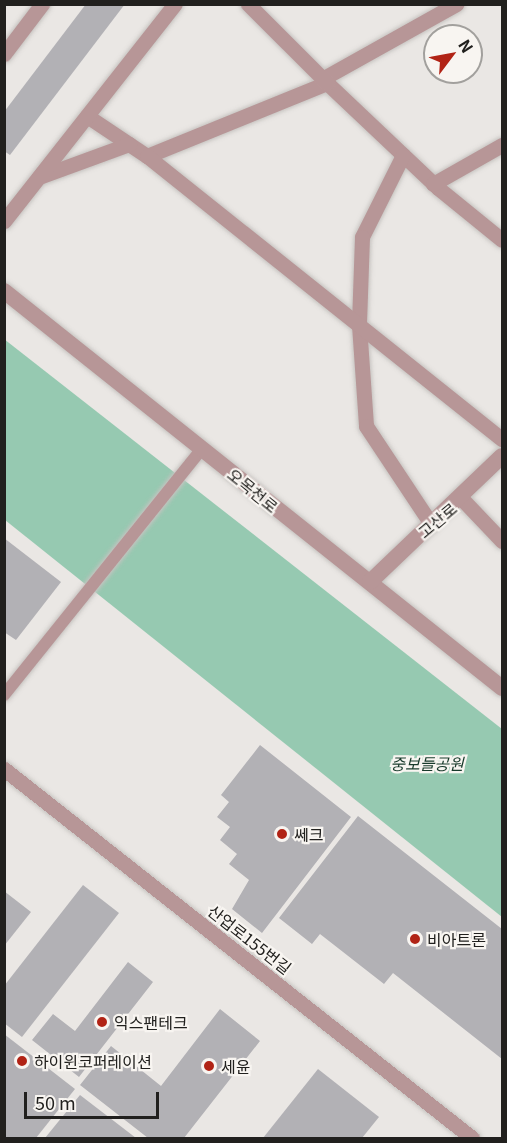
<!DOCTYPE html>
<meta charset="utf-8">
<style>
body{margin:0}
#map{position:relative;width:507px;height:1143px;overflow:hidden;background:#eae7e4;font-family:Georgia,"Noto Sans KR",serif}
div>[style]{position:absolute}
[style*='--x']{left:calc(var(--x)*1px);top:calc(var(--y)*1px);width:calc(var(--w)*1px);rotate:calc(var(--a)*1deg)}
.green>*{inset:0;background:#96c9b1}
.building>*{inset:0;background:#b2b1b5}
.roads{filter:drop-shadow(0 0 2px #c6c3c0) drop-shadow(0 0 2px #c6c3c0)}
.pedestrian>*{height:12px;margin:-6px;padding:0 6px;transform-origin:6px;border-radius:6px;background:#b79697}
.minor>*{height:15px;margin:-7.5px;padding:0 7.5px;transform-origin:7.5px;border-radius:7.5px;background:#b79697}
.tertiary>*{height:16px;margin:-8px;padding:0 8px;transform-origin:8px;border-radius:8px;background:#b79697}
.dots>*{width:16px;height:16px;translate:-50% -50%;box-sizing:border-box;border:3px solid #f8f5f1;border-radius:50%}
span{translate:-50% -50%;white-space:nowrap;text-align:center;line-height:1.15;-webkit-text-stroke:4.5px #f8f5f1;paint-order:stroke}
.street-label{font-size:16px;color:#21201e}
.park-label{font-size:16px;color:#17392a;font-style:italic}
.poi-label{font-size:16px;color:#21201e}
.left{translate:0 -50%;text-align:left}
.frame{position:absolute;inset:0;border:6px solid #21201e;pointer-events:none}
.north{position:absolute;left:423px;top:24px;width:60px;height:60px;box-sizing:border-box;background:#f8f5f1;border:2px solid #a2a09d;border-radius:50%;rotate:58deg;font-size:16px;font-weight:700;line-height:24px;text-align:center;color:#21201e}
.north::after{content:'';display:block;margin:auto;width:21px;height:27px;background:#b12315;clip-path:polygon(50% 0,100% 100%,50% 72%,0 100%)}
.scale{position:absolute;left:24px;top:1092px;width:135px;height:27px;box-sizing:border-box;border:3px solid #21201e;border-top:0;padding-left:8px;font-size:18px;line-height:21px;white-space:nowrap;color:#21201e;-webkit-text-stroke:4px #f8f5f1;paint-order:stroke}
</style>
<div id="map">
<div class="green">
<div style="clip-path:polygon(4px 339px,502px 729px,502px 917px,5px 520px)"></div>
</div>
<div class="building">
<div style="clip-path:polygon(86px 4px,125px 4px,10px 155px,4px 151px,4px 112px)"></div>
<div style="clip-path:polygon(4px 538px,61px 582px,16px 640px,4px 632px)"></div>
<div style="clip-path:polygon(260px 745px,351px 817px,262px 933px,232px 909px,249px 880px,229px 864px,237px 854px,220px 840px,230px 827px,217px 817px,229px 802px,221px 795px)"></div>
<div style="clip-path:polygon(358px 816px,502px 929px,502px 1059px,393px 973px,384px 984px,320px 934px,312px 944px,279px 918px)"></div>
<div style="clip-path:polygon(83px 885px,119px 913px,22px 1037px,4px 1023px,4px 986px)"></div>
<div style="clip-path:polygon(4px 891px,31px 912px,4px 946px)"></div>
<div style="clip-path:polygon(128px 962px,153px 982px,79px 1077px,32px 1040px,53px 1014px,75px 1031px)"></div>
<div style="clip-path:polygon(220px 1009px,260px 1041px,184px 1138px,148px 1138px,80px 1085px,111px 1046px,161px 1086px)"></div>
<div style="clip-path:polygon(4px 1034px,75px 1089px,36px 1138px,4px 1138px)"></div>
<div style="clip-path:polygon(318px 1069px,379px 1117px,362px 1138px,263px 1138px)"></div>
<div style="clip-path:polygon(80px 1095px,136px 1138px,45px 1138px)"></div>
</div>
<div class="roads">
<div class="pedestrian">
<div style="--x:4;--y:695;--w:316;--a:-51.2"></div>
</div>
<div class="minor">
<div style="--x:4;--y:54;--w:63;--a:-52.8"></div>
<div style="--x:322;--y:79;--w:154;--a:-29.2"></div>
<div style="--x:327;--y:83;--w:153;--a:43.4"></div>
<div style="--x:438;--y:188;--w:82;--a:39.1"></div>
<div style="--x:87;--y:116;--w:72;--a:33.7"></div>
<div style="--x:147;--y:156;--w:194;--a:-22.1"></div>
<div style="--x:327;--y:83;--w:112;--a:-135"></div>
<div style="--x:403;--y:155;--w:92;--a:116.6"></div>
<div style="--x:362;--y:237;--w:88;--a:92"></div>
<div style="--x:359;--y:325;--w:101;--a:86"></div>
<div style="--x:366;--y:426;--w:118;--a:56.4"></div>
<div style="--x:147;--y:156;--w:454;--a:38.6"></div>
<div style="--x:39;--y:177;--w:96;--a:-20.1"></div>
<div style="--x:433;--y:184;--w:79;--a:-29.5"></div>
<div style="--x:4;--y:221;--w:276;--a:-51.8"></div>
<div style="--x:462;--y:499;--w:58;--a:46.4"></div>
<div style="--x:4;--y:769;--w:596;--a:38.25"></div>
</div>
<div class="tertiary">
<div style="--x:4;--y:291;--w:637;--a:38.56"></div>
<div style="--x:370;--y:582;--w:182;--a:-43.7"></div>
</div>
</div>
<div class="dots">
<div style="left:282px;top:834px;background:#b12315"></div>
<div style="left:415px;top:939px;background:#b12315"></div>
<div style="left:102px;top:1022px;background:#b12315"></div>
<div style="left:22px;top:1061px;background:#b12315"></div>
<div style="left:209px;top:1066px;background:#b12315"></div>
</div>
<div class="street-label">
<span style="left:253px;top:490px;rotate:39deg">오목천로</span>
<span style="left:437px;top:520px;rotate:-40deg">고산로</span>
<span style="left:250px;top:939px;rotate:38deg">산업로155번길</span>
</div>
<div class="park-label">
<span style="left:427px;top:763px">중보들공원</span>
</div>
<div class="poi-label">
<span class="left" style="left:294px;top:834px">쎄크</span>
<span class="left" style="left:427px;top:939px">비아트론</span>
<span class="left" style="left:114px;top:1022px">익스팬테크</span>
<span class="left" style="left:34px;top:1061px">하이윈코퍼레이션</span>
<span class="left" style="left:221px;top:1066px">세윤</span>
</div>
<div class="frame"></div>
<div class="north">N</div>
<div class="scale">50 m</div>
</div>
